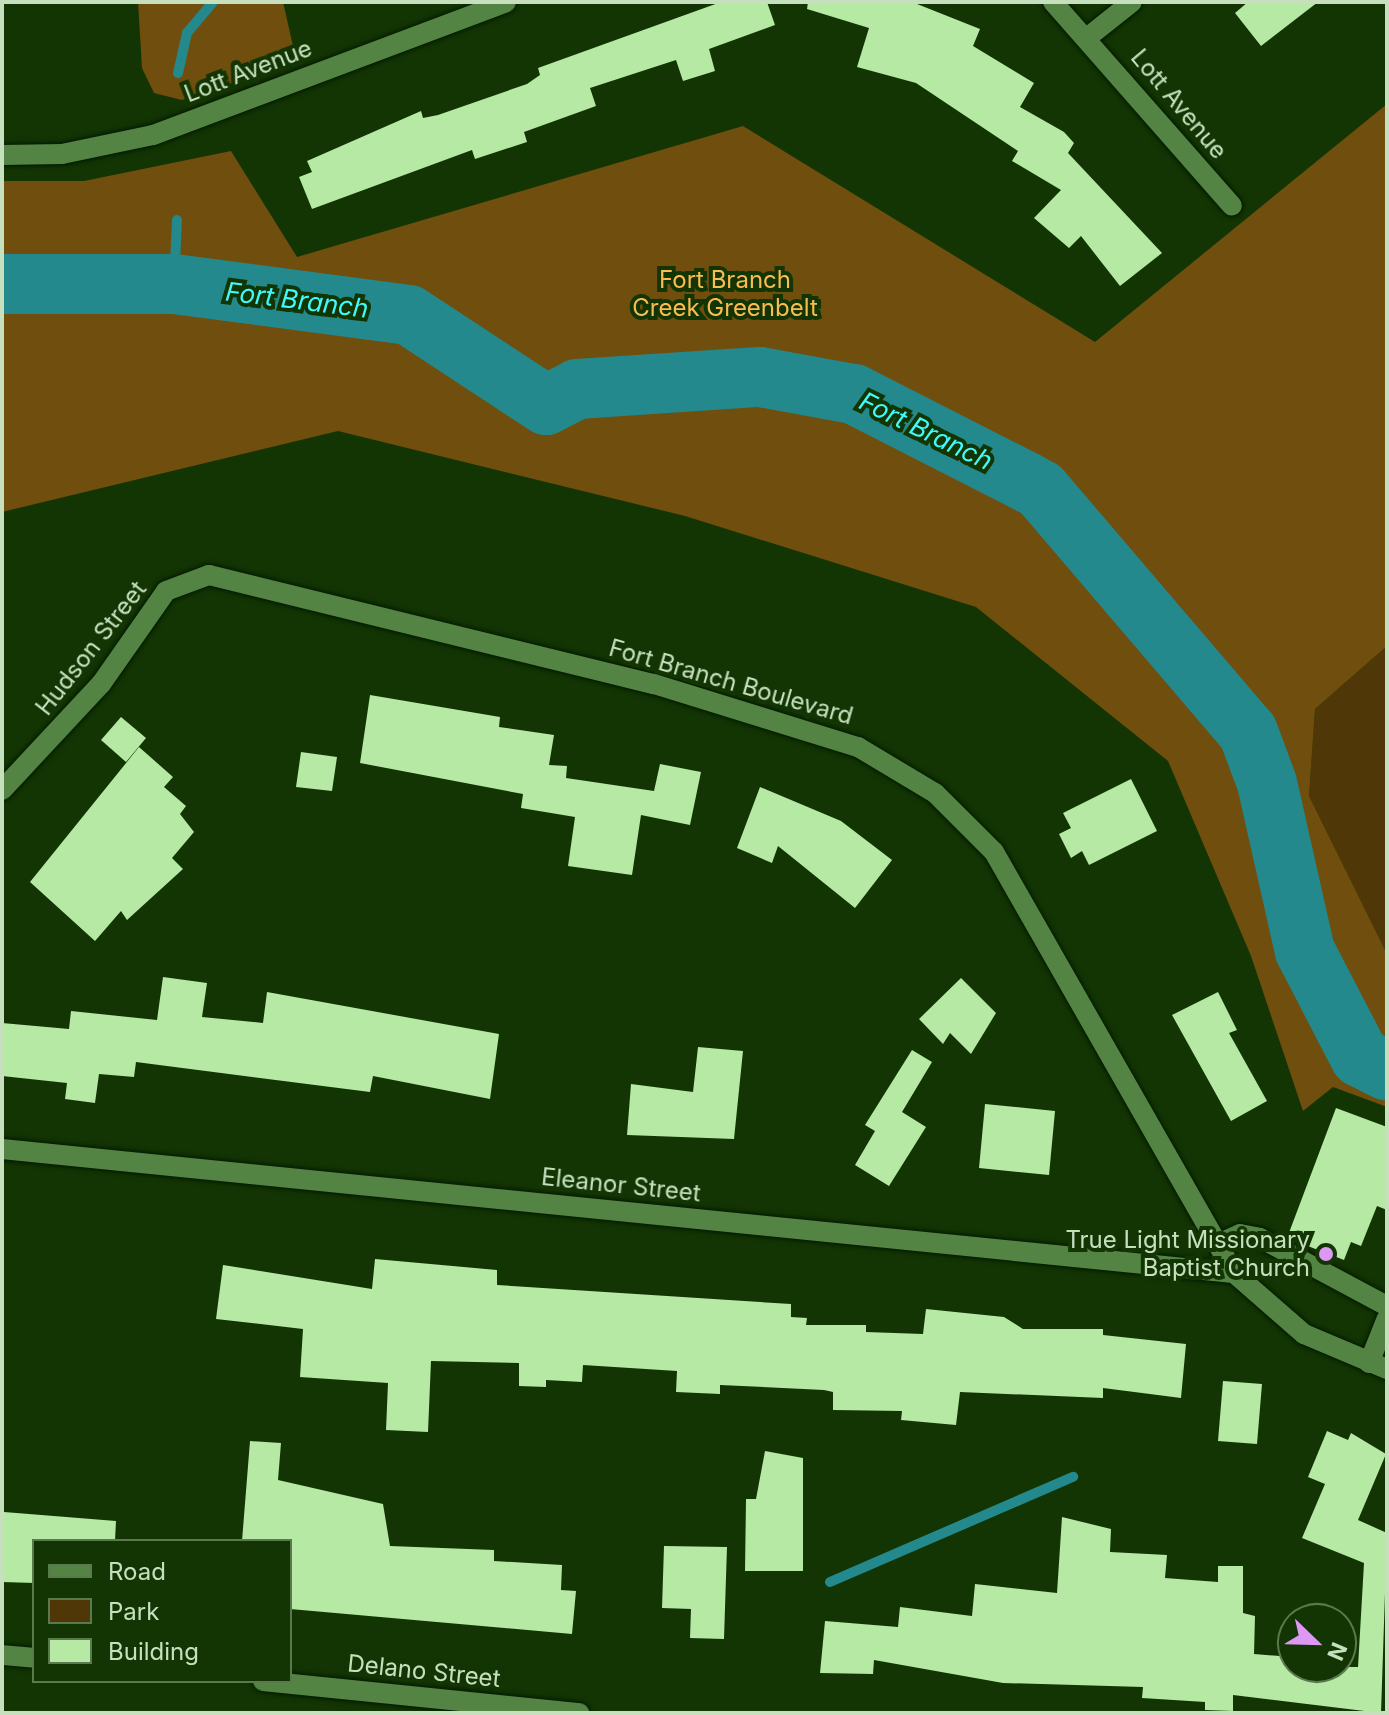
<!DOCTYPE html>
<style>
body{margin:0}
#map{position:relative;width:1389px;height:1715px;overflow:hidden;background:#123503;font-family:Inter,sans-serif}
div>[style]{position:absolute}
[style*='--x']{left:calc(var(--x)*1px);top:calc(var(--y)*1px);width:calc(var(--w)*1px);rotate:calc(var(--a)*1deg)}
.green>*{inset:0;background:#503708}
.forest>*{inset:0;background:#704e0d}
.stream>*{height:10px;margin:-5px;padding:0 5px;transform-origin:5px;border-radius:5px;background:#24898c}
.river>*{height:60px;margin:-30px;padding:0 30px;transform-origin:30px;border-radius:30px;background:#24898c}
.building>*{inset:0;background:#b5e9a4}
.roads{filter:drop-shadow(0 0 2px #041a00) drop-shadow(0 0 2px #041a00)}
.minor>*{height:20px;margin:-10px;padding:0 10px;transform-origin:10px;border-radius:10px;background:#548443}
.dots>*{width:22px;height:22px;translate:-50% -50%;box-sizing:border-box;border:4px solid #123503;border-radius:50%}
span{translate:-50% -50%;white-space:nowrap;text-align:center;line-height:1.15;-webkit-text-stroke:8px #123503;paint-order:stroke}
.street-label{font-size:24px;color:#c6e0be}
.park-label{font-size:24px;color:#fabc51}
.poi-label{font-size:24px;color:#c6e0be}
.right{translate:-100% -50%;text-align:right}
.water-label{font-size:26px;color:#41f8fe;font-style:italic}
.frame{position:absolute;inset:0;border:4px solid #c6e0be;pointer-events:none}
.legend{position:absolute;left:32px;top:1539px;width:260px;height:144px;box-sizing:border-box;background:#123503;border:2px solid #5a794e;margin:0;padding:10px 14px;list-style:none;font-size:24px;color:#c6e0be}
.legend li{display:flex;align-items:center;gap:16px;height:40px}
.legend b{width:40px;border:2px solid #5a794e}
.north{position:absolute;left:1277px;top:1603px;width:80px;height:80px;box-sizing:border-box;background:#123503;border:2px solid #5a794e;border-radius:50%;rotate:113deg;font-size:22px;font-weight:700;line-height:32px;text-align:center;color:#c6e0be}
.north::after{content:'';display:block;margin:auto;width:28px;height:36px;background:#dd98f3;clip-path:polygon(50% 0,100% 100%,50% 72%,0 100%)}
</style>
<div id="map">
<div class="green">
<div style="clip-path:polygon(1387px 646px,1387px 954px,1309px 796px,1315px 709px)"></div>
</div>
<div class="forest">
<div style="clip-path:polygon(138px 2px,283px 2px,293px 46px,257px 75px,182px 100px,154px 93px,142px 68px)"></div>
<div style="clip-path:polygon(1387px 104px,1387px 646px,1315px 709px,1309px 796px,1387px 954px,1387px 1107px,1333px 1087px,1303px 1111px,1251px 956px,1168px 761px,976px 607px,685px 516px,338px 431px,2px 512px,2px 181px,84px 181px,231px 151px,297px 257px,743px 126px,1095px 342px)"></div>
</div>
<div class="stream">
<div style="--x:178;--y:73;--w:41;--a:-77.3"></div>
<div style="--x:187;--y:33;--w:40;--a:-50"></div>
<div style="--x:174;--y:284;--w:64;--a:-87.3"></div>
<div style="--x:830;--y:1582;--w:265;--a:-23.4"></div>
</div>
<div class="river">
<div style="--x:2;--y:284;--w:172;--a:0"></div>
<div style="--x:174;--y:284;--w:237;--a:7.5"></div>
<div style="--x:409;--y:315;--w:164;--a:33.3"></div>
<div style="--x:546;--y:405;--w:35;--a:-27"></div>
<div style="--x:577;--y:389;--w:183;--a:-3.8"></div>
<div style="--x:760;--y:377;--w:96;--a:10.3"></div>
<div style="--x:854;--y:394;--w:192;--a:27"></div>
<div style="--x:1025;--y:481;--w:18;--a:29"></div>
<div style="--x:1041;--y:490;--w:318;--a:49.5"></div>
<div style="--x:1248;--y:732;--w:54;--a:69.6"></div>
<div style="--x:1267;--y:783;--w:172;--a:77.3"></div>
<div style="--x:1305;--y:951;--w:119;--a:62.6"></div>
<div style="--x:1360;--y:1057;--w:30;--a:27"></div>
</div>
<div class="building">
<div style="clip-path:polygon(721px 2px,767px 2px,775px 25px,709px 49px,715px 71px,683px 81px,676px 60px,590px 88px,596px 106px,524px 132px,527px 142px,475px 159px,472px 150px,312px 209px,299px 177px,312px 172px,307px 161px,421px 111px,423px 118px,438px 115px,527px 84px,540px 75px,538px 68px)"></div>
<div style="clip-path:polygon(808px 2px,912px 2px,980px 29px,973px 46px,1034px 83px,1020px 107px,1064px 132px,1074px 143px,1068px 153px,1162px 253px,1120px 286px,1081px 236px,1069px 248px,1034px 218px,1061px 190px,1012px 161px,1018px 151px,916px 83px,857px 67px,869px 28px,807px 9px)"></div>
<div style="clip-path:polygon(1248px 2px,1318px 2px,1261px 46px,1235px 13px)"></div>
<div style="clip-path:polygon(370px 695px,500px 717px,499px 727px,554px 735px,549px 765px,567px 766px,566px 778px,654px 791px,660px 764px,701px 772px,690px 825px,641px 815px,632px 875px,568px 866px,575px 817px,521px 808px,523px 794px,360px 763px)"></div>
<div style="clip-path:polygon(121px 717px,146px 738px,126px 762px,101px 740px)"></div>
<div style="clip-path:polygon(139px 747px,173px 777px,164px 787px,186px 806px,180px 814px,194px 832px,172px 858px,183px 869px,127px 920px,121px 911px,95px 941px,30px 882px)"></div>
<div style="clip-path:polygon(301px 752px,337px 757px,332px 791px,296px 787px)"></div>
<div style="clip-path:polygon(1131px 779px,1157px 831px,1089px 865px,1082px 851px,1071px 858px,1059px 834px,1071px 828px,1063px 813px)"></div>
<div style="clip-path:polygon(760px 787px,841px 821px,892px 860px,855px 908px,778px 846px,772px 863px,737px 848px)"></div>
<div style="clip-path:polygon(163px 977px,207px 983px,202px 1017px,263px 1023px,267px 992px,499px 1034px,490px 1099px,373px 1076px,370px 1092px,136px 1062px,134px 1077px,99px 1074px,95px 1103px,65px 1099px,67px 1083px,2px 1076px,2px 1023px,69px 1029px,71px 1011px,157px 1020px)"></div>
<div style="clip-path:polygon(961px 978px,996px 1013px,971px 1054px,950px 1033px,943px 1044px,919px 1019px)"></div>
<div style="clip-path:polygon(1218px 992px,1237px 1030px,1229px 1033px,1267px 1101px,1231px 1121px,1172px 1015px)"></div>
<div style="clip-path:polygon(698px 1047px,743px 1051px,734px 1139px,627px 1135px,631px 1084px,693px 1092px)"></div>
<div style="clip-path:polygon(912px 1050px,932px 1062px,902px 1112px,926px 1127px,889px 1186px,855px 1165px,875px 1131px,865px 1125px)"></div>
<div style="clip-path:polygon(985px 1104px,1055px 1111px,1049px 1175px,979px 1168px)"></div>
<div style="clip-path:polygon(1336px 1108px,1387px 1127px,1387px 1210px,1377px 1206px,1361px 1246px,1351px 1242px,1344px 1260px,1287px 1238px)"></div>
<div style="clip-path:polygon(375px 1259px,497px 1270px,497px 1285px,791px 1304px,791px 1317px,807px 1318px,806px 1325px,866px 1325px,866px 1332px,923px 1334px,926px 1309px,1004px 1317px,1023px 1329px,1103px 1329px,1103px 1335px,1186px 1344px,1181px 1398px,1103px 1388px,1103px 1398px,960px 1392px,956px 1425px,901px 1420px,902px 1411px,833px 1410px,833px 1392px,824px 1390px,720px 1385px,720px 1394px,676px 1392px,677px 1371px,583px 1365px,582px 1382px,546px 1380px,546px 1387px,519px 1386px,519px 1363px,431px 1361px,428px 1432px,386px 1430px,388px 1383px,300px 1377px,303px 1329px,216px 1319px,223px 1265px,372px 1289px)"></div>
<div style="clip-path:polygon(1223px 1381px,1262px 1384px,1257px 1444px,1218px 1441px)"></div>
<div style="clip-path:polygon(1327px 1431px,1348px 1440px,1351px 1433px,1386px 1454px,1358px 1520px,1387px 1533px,1381px 1713px,1233px 1695px,1233px 1711px,1205px 1710px,1205px 1702px,1142px 1698px,1143px 1687px,1003px 1683px,874px 1660px,873px 1674px,820px 1673px,825px 1621px,898px 1627px,900px 1607px,972px 1616px,975px 1584px,1057px 1593px,1062px 1517px,1111px 1529px,1110px 1552px,1167px 1555px,1165px 1578px,1218px 1582px,1218px 1566px,1243px 1566px,1243px 1613px,1255px 1616px,1254px 1654px,1293px 1657px,1293px 1667px,1358px 1667px,1364px 1563px,1302px 1538px,1325px 1484px,1308px 1477px)"></div>
<div style="clip-path:polygon(250px 1441px,281px 1443px,278px 1480px,383px 1504px,390px 1546px,494px 1550px,494px 1561px,562px 1565px,561px 1590px,576px 1591px,572px 1634px,290px 1609px,290px 1541px,242px 1541px)"></div>
<div style="clip-path:polygon(765px 1451px,803px 1458px,803px 1571px,745px 1571px,746px 1499px,756px 1499px)"></div>
<div style="clip-path:polygon(4px 1512px,116px 1521px,115px 1541px,34px 1541px,34px 1583px,2px 1582px)"></div>
<div style="clip-path:polygon(664px 1546px,727px 1547px,724px 1639px,690px 1638px,691px 1609px,662px 1608px)"></div>
</div>
<div class="roads">
<div class="minor">
<div style="--x:1053;--y:2;--w:271;--a:48.7"></div>
<div style="--x:1088;--y:37;--w:56;--a:-38.5"></div>
<div style="--x:2;--y:155;--w:60;--a:-1"></div>
<div style="--x:62;--y:154;--w:93;--a:-11.8"></div>
<div style="--x:153;--y:135;--w:377;--a:-20.6"></div>
<div style="--x:2;--y:790;--w:145;--a:-47"></div>
<div style="--x:101;--y:684;--w:113;--a:-55"></div>
<div style="--x:166;--y:591;--w:46;--a:-20.4"></div>
<div style="--x:209;--y:575;--w:458;--a:13.8"></div>
<div style="--x:654;--y:684;--w:214;--a:17.2"></div>
<div style="--x:858;--y:747;--w:90;--a:30.9"></div>
<div style="--x:935;--y:793;--w:83;--a:45"></div>
<div style="--x:994;--y:852;--w:485;--a:60.3"></div>
<div style="--x:1234;--y:1273;--w:93;--a:41.1"></div>
<div style="--x:1304;--y:1334;--w:90;--a:22.9"></div>
<div style="--x:2;--y:1149;--w:1238;--a:5.75"></div>
<div style="--x:1218;--y:1244;--w:24;--a:-24"></div>
<div style="--x:1240;--y:1234;--w:20;--a:11"></div>
<div style="--x:1260;--y:1238;--w:144;--a:28.2"></div>
<div style="--x:1369;--y:1363;--w:48;--a:-68.2"></div>
<div style="--x:2;--y:1655;--w:32;--a:5"></div>
<div style="--x:263;--y:1681;--w:318;--a:5.8"></div>
</div>
</div>
<div class="dots">
<div style="left:1326px;top:1254px;background:#dd98f3"></div>
</div>
<div class="street-label">
<span style="left:248px;top:71px;rotate:-21deg">Lott Avenue</span>
<span style="left:1179px;top:104px;rotate:50deg">Lott Avenue</span>
<span style="left:91px;top:648px;rotate:-52deg">Hudson Street</span>
<span style="left:731px;top:682px;rotate:16deg">Fort Branch Boulevard</span>
<span style="left:621px;top:1185px;rotate:6deg">Eleanor Street</span>
<span style="left:424px;top:1671px;rotate:6deg">Delano Street</span>
</div>
<div class="park-label">
<span style="left:725px;top:294px">Fort Branch<br>Creek Greenbelt</span>
</div>
<div class="poi-label">
<span class="right" style="left:1310px;top:1254px">True Light Missionary<br>Baptist Church</span>
</div>
<div class="water-label">
<span style="left:297px;top:300px;rotate:7deg">Fort Branch</span>
<span style="left:926px;top:431px;rotate:26deg">Fort Branch</span>
</div>
<div class="frame"></div>
<ul class="legend">
<li><b style="height:10px;background:#548443"></b>Road</li>
<li><b style="height:22px;background:#503708"></b>Park</li>
<li><b style="height:22px;background:#b5e9a4"></b>Building</li>
</ul>
<div class="north">N</div>
</div>
